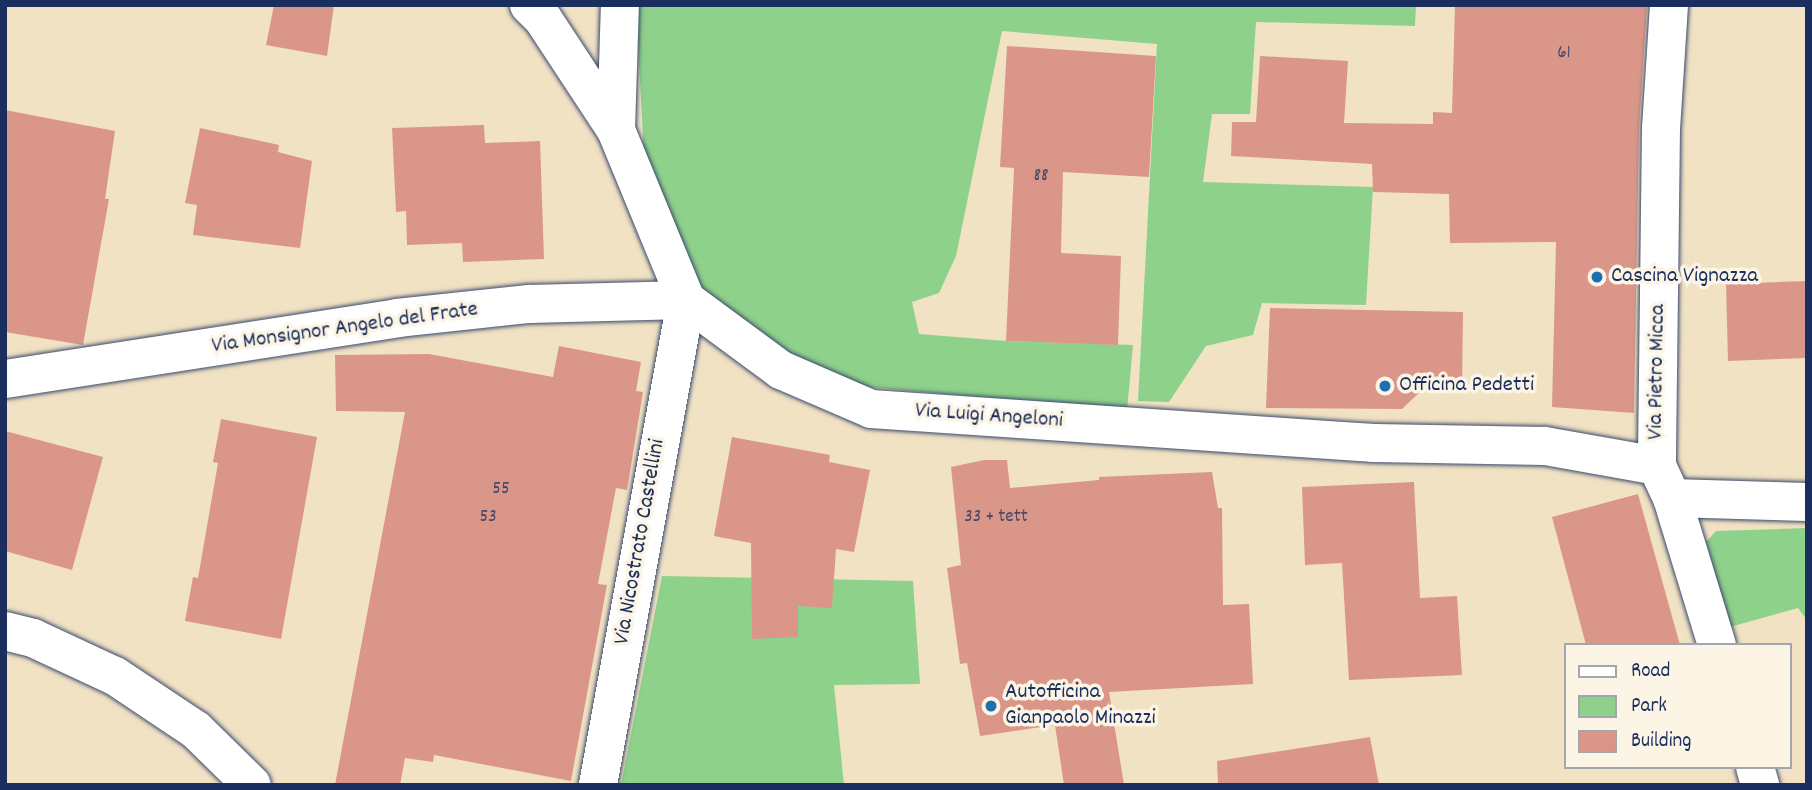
<!DOCTYPE html>
<style>
body{margin:0}
#map{position:relative;width:1812px;height:790px;overflow:hidden;background:#f1e2c4;font-family:Dekko,sans-serif}
div>[style]{position:absolute}
[style*='--x']{left:calc(var(--x)*1px);top:calc(var(--y)*1px);width:calc(var(--w)*1px);rotate:calc(var(--a)*1deg)}
.green>*{inset:0;background:#8ed18a}
.building>*{inset:0;background:#da9789}
.roads{filter:drop-shadow(0 0 2px #3b4a6d) drop-shadow(0 0 2px #3b4a6d)}
.minor>*{height:38px;margin:-19px;padding:0 19px;transform-origin:19px;border-radius:19px;background:#fff}
.tertiary>*{height:38px;margin:-19px;padding:0 19px;transform-origin:19px;border-radius:19px;background:#fff}
.dots>*{width:19px;height:19px;translate:-50% -50%;box-sizing:border-box;border:4px solid #fcf5e5;border-radius:50%}
span{translate:-50% -50%;white-space:nowrap;text-align:center;line-height:1.15;-webkit-text-stroke:7px #fcf5e5;paint-order:stroke}
.number-label{font-size:19px;color:#4b4969}
.number-label span{-webkit-text-stroke-width:0}
.poi-label{font-size:23px;color:#1b2f5e}
.left{translate:0 -50%;text-align:left}
.street-label{font-size:23px;color:#1b2f5e}
.frame{position:absolute;inset:0;border:7px solid #1b2f5e;pointer-events:none}
.legend{position:absolute;left:1564px;top:643px;width:228px;height:126px;box-sizing:border-box;background:#fcf5e5;border:2px solid #a2a6af;margin:0;padding:9px 12px;list-style:none;font-size:21px;color:#1b2f5e}
.legend li{display:flex;align-items:center;gap:14px;height:35px}
.legend b{width:35px;border:2px solid #a2a6af}
</style>
<div id="map">
<div class="green">
<div style="clip-path:polygon(636px 5px,1416px 5px,1415px 26px,1256px 22px,1250px 114px,1212px 114px,1203px 182px,1373px 187px,1366px 305px,1262px 303px,1253px 335px,1206px 346px,1169px 402px,1138px 401px,1157px 44px,1002px 31px,956px 256px,939px 293px,912px 302px,919px 334px,1006px 341px,1133px 345px,1127px 411px,859px 386px,750px 337px,694px 281px,644px 156px)"></div>
<div style="clip-path:polygon(1807px 528px,1807px 620px,1798px 608px,1730px 627px,1706px 542px,1716px 531px)"></div>
<div style="clip-path:polygon(662px 576px,913px 581px,920px 684px,834px 685px,844px 785px,621px 785px)"></div>
</div>
<div class="building">
<div style="clip-path:polygon(274px 5px,334px 5px,327px 56px,266px 45px)"></div>
<div style="clip-path:polygon(1455px 5px,1647px 5px,1639px 128px,1634px 413px,1552px 407px,1556px 242px,1450px 243px,1449px 194px,1373px 192px,1372px 164px,1231px 156px,1232px 122px,1256px 122px,1260px 56px,1348px 61px,1344px 123px,1433px 124px,1433px 112px,1452px 113px)"></div>
<div style="clip-path:polygon(1007px 46px,1156px 56px,1149px 177px,1063px 172px,1061px 253px,1121px 256px,1118px 345px,1006px 341px,1014px 168px,1000px 167px)"></div>
<div style="clip-path:polygon(5px 110px,115px 131px,105px 199px,109px 199px,83px 345px,5px 332px)"></div>
<div style="clip-path:polygon(484px 125px,485px 143px,540px 141px,544px 259px,463px 262px,462px 243px,407px 245px,406px 211px,396px 212px,392px 128px)"></div>
<div style="clip-path:polygon(200px 128px,279px 145px,278px 152px,312px 161px,300px 248px,193px 235px,197px 205px,185px 203px)"></div>
<div style="clip-path:polygon(1807px 281px,1807px 358px,1728px 361px,1726px 284px)"></div>
<div style="clip-path:polygon(1270px 308px,1463px 312px,1462px 390px,1422px 390px,1402px 409px,1266px 408px)"></div>
<div style="clip-path:polygon(559px 346px,641px 362px,636px 391px,643px 392px,627px 490px,616px 488px,598px 584px,607px 585px,571px 781px,434px 755px,433px 762px,405px 758px,400px 785px,335px 785px,405px 412px,336px 411px,335px 355px,429px 354px,553px 377px)"></div>
<div style="clip-path:polygon(221px 419px,317px 437px,281px 639px,185px 621px,193px 577px,198px 578px,218px 463px,213px 462px)"></div>
<div style="clip-path:polygon(5px 431px,103px 457px,72px 570px,5px 551px)"></div>
<div style="clip-path:polygon(732px 437px,830px 455px,829px 462px,870px 470px,854px 552px,836px 549px,832px 608px,798px 606px,798px 637px,752px 639px,751px 543px,714px 536px)"></div>
<div style="clip-path:polygon(984px 460px,1007px 460px,1010px 488px,1099px 480px,1099px 477px,1212px 472px,1218px 508px,1222px 508px,1223px 605px,1249px 604px,1253px 684px,1109px 692px,1124px 785px,1064px 785px,1055px 725px,980px 736px,967px 663px,960px 664px,947px 568px,961px 565px,951px 467px)"></div>
<div style="clip-path:polygon(1414px 482px,1420px 598px,1457px 596px,1462px 675px,1349px 680px,1342px 563px,1305px 565px,1302px 487px)"></div>
<div style="clip-path:polygon(1638px 494px,1680px 645px,1586px 645px,1552px 517px)"></div>
<div style="clip-path:polygon(1370px 737px,1379px 785px,1218px 785px,1217px 761px)"></div>
</div>
<div class="roads">
<div class="minor">
<div style="--x:529;--y:5;--w:20;--a:45"></div>
<div style="--x:543;--y:19;--w:133;--a:56.7"></div>
<div style="--x:616;--y:130;--w:184;--a:67.6"></div>
<div style="--x:686;--y:300;--w:118;--a:36.4"></div>
<div style="--x:781;--y:370;--w:98;--a:23.4"></div>
<div style="--x:871;--y:409;--w:504;--a:3.87"></div>
<div style="--x:1374;--y:443;--w:171;--a:1"></div>
<div style="--x:1545;--y:446;--w:114;--a:10.1"></div>
<div style="--x:1669;--y:5;--w:123;--a:93.7"></div>
<div style="--x:1661;--y:128;--w:338;--a:90.7"></div>
<div style="--x:1657;--y:466;--w:35;--a:65"></div>
<div style="--x:1672;--y:498;--w:154;--a:73"></div>
<div style="--x:616;--y:130;--w:125;--a:-88.2"></div>
<div style="--x:5;--y:379;--w:397;--a:-8.8"></div>
<div style="--x:397;--y:318;--w:133;--a:-6.1"></div>
<div style="--x:529;--y:304;--w:157;--a:-1.5"></div>
<div style="--x:1672;--y:498;--w:135;--a:1.7"></div>
<div style="--x:1755;--y:767;--w:19;--a:74"></div>
<div style="--x:598;--y:785;--w:493;--a:-79.7"></div>
</div>
<div class="tertiary">
<div style="--x:5;--y:631;--w:29;--a:14"></div>
<div style="--x:33;--y:638;--w:90;--a:24.9"></div>
<div style="--x:115;--y:676;--w:97;--a:33.7"></div>
<div style="--x:196;--y:730;--w:78;--a:44.5"></div>
</div>
</div>
<div class="dots">
<div style="left:1597px;top:277px;background:#1f6fb2"></div>
<div style="left:1385px;top:386px;background:#1f6fb2"></div>
<div style="left:991px;top:706px;background:#1f6fb2"></div>
</div>
<div class="number-label">
<span style="left:1564px;top:54px">61</span>
<span style="left:1041px;top:177px">88</span>
<span style="left:501px;top:490px">55</span>
<span style="left:488px;top:518px">53</span>
<span style="left:996px;top:518px">33 + tett</span>
</div>
<div class="poi-label">
<span class="left" style="left:1611px;top:277px">Cascina Vignazza</span>
<span class="left" style="left:1399px;top:386px">Officina Pedetti</span>
<span class="left" style="left:1005px;top:706px">Autofficina<br>Gianpaolo Minazzi</span>
</div>
<div class="street-label">
<span style="left:345px;top:329px;rotate:-8deg">Via Monsignor Angelo del Frate</span>
<span style="left:1658px;top:372px;rotate:-89deg">Via Pietro Micca</span>
<span style="left:989px;top:417px;rotate:4deg">Via Luigi Angeloni</span>
<span style="left:641px;top:542px;rotate:-80deg">Via Nicostrato Castellini</span>
</div>
<div class="frame"></div>
<ul class="legend">
<li><b style="height:9px;background:#fff"></b>Road</li>
<li><b style="height:19px;background:#8ed18a"></b>Park</li>
<li><b style="height:19px;background:#da9789"></b>Building</li>
</ul>
</div>
